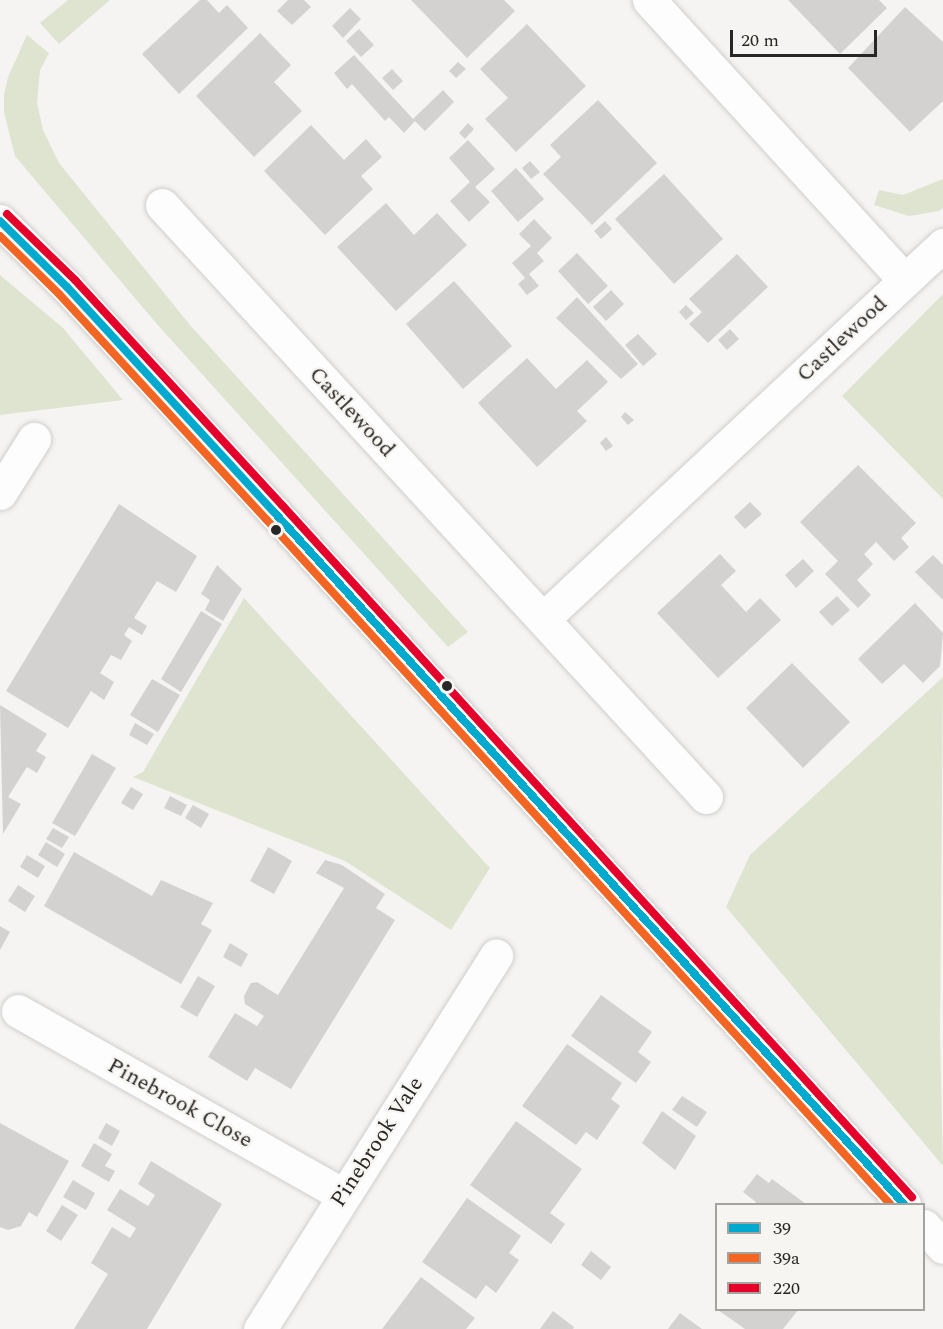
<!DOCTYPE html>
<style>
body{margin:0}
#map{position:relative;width:943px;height:1329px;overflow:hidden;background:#f5f4f2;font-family:Spectral,serif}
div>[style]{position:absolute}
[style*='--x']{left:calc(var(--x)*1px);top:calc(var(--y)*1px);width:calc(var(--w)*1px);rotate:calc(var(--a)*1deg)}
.green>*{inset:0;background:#dee4cf}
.building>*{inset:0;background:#d3d2d1}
.roads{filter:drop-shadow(0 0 2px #cfcecd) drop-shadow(0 0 2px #cfcecd)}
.minor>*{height:33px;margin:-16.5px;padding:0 16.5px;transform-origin:16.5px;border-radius:16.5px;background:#fefdfd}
.tertiary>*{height:33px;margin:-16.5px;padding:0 16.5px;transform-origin:16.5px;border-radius:16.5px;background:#fefdfd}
.bus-1>*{height:8px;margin:-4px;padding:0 4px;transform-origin:4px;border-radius:4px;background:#00a9ce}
.bus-2>*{height:8px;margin:-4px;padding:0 4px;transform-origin:4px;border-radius:4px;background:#f26522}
.bus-3>*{height:8px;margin:-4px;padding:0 4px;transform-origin:4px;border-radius:4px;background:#e4002b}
.dots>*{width:16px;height:16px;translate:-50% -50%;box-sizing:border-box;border:3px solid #f6f5f1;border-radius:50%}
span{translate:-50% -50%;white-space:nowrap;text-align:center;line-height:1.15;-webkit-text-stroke:4.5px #f6f5f1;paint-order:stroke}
.street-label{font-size:22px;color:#272726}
.legend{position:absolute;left:715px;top:1203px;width:210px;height:108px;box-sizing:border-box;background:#f6f5f1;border:2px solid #a3a3a0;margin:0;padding:8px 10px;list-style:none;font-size:18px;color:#272726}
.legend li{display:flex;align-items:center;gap:12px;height:30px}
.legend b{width:30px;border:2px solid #a3a3a0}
.scale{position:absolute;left:730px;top:30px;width:147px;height:27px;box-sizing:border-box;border:3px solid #272726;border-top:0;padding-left:8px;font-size:18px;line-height:21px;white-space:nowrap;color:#272726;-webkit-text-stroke:4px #f6f5f1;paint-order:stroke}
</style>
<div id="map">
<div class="green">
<div style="clip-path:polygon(68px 0,110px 0,59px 44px,40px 23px)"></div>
<div style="clip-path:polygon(27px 35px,49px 53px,40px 70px,37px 103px,43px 130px,59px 163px,190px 325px,468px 632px,448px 647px,156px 323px,15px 156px,4px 112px,4px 94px,8px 77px)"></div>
<div style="clip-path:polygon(943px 179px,943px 208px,939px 211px,909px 216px,874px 205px,879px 190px,903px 195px)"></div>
<div style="clip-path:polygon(0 275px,63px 328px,123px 400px,0 415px)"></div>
<div style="clip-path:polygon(943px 294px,943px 499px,842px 396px)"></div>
<div style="clip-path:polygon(244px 598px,490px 868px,451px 930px,345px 861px,133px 777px,143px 772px)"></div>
<div style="clip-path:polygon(943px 677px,940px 1032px,943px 1166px,726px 907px,750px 855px)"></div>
</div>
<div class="building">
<div style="clip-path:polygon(200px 0,207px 0,219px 13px,227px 5px,248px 28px,179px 94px,142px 54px)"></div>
<div style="clip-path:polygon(288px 0,304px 0,311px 7px,292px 25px,277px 11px)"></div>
<div style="clip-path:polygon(411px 0,504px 0,515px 11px,467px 58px)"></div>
<div style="clip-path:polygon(788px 0,879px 0,887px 8px,840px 54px)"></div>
<div style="clip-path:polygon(905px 7px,943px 42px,943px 101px,910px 132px,848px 68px)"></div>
<div style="clip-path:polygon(350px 8px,361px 19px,343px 38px,332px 26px)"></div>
<div style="clip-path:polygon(527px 24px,586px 86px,516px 152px,485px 119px,508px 98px,480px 69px)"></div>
<div style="clip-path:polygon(359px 29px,374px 45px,361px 57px,346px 41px)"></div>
<div style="clip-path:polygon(260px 33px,291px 65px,274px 82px,302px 111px,254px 157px,196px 96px)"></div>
<div style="clip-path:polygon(354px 55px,413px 119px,443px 90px,454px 102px,425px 131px,415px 121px,404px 133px,389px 117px,385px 121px,352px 84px,347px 89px,334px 73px)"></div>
<div style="clip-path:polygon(458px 62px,466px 69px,456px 78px,449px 71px)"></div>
<div style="clip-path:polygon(392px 69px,403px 81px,393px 90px,382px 78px)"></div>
<div style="clip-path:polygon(598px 100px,657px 163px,592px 225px,543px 174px,561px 157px,550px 145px)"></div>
<div style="clip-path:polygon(468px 123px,474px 129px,465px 139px,459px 133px)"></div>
<div style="clip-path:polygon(311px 125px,344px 160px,366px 139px,382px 157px,361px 176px,373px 189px,325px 235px,264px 171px)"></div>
<div style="clip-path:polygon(468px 140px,495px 169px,475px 187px,490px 202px,469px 222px,450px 201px,470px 182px,449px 158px)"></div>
<div style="clip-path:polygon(530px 161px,540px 172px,531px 179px,522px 168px)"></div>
<div style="clip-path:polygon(516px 168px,544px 199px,518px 222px,491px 191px)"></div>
<div style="clip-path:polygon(664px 174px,723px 239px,674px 284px,615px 219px)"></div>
<div style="clip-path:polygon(386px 203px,414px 235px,437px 213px,467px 245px,396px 311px,337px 247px)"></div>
<div style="clip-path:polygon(534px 219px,552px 238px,537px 253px,544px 261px,529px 274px,539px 286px,527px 295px,518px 284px,525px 278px,512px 263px,531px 246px,519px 234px)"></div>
<div style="clip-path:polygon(605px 221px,612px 229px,601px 239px,594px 231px)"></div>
<div style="clip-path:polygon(577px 253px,608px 286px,588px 304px,558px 271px)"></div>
<div style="clip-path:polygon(737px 254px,768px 287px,708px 343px,689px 324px,702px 312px,689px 299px)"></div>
<div style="clip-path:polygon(454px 281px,512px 346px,463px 389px,406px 324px)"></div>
<div style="clip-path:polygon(611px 290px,624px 304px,606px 321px,593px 307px)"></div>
<div style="clip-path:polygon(577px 297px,638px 364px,621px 379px,556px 318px)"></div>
<div style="clip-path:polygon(686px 305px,694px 313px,686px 320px,679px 312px)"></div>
<div style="clip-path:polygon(730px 329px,739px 339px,727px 350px,718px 340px)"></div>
<div style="clip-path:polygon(638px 334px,657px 354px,643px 366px,625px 345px)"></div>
<div style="clip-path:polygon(527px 358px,556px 389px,587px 360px,608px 382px,577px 411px,587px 421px,537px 467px,478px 403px)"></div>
<div style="clip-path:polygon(625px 412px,634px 420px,628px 425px,621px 417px)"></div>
<div style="clip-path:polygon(606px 437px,613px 446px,606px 451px,600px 443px)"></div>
<div style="clip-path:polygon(858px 465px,916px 523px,901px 538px,909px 547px,894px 561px,876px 542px,864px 554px,873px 564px,857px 580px,871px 595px,858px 608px,825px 574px,838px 561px,800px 522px)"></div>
<div style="clip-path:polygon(750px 502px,762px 514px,745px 529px,734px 517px)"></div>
<div style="clip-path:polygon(119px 504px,197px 556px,176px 592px,157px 581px,134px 618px,147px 626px,142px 635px,129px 627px,124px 635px,132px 641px,121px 660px,111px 655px,100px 673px,114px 682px,104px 700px,91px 691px,68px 728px,6px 691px)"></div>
<div style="clip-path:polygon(720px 554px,736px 571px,721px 585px,746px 612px,760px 598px,781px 620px,718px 678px,657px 613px)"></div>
<div style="clip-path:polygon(933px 555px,943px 565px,943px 600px,915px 572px)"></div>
<div style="clip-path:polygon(803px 559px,814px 571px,796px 588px,785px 575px)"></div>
<div style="clip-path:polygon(217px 565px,242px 589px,223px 621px,205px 610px,210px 600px,201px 594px)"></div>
<div style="clip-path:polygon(837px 596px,850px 610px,832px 626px,819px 612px)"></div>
<div style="clip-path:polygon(915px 603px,943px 633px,940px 666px,923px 683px,904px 664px,882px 684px,858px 659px)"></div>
<div style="clip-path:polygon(201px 611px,222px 624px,181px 692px,161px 679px)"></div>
<div style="clip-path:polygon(792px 663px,850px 722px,803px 768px,746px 708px)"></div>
<div style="clip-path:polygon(152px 679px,180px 695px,158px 732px,130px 715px)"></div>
<div style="clip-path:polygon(0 705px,47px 734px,36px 751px,46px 757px,37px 773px,27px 767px,8px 797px,21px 804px,3px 834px)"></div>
<div style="clip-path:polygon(135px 723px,154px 734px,147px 745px,129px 735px)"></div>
<div style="clip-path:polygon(92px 754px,116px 768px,75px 836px,52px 823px)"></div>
<div style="clip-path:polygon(131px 787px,143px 794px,133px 810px,121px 803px)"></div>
<div style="clip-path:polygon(170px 796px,187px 805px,181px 816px,164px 808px)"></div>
<div style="clip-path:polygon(193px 805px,209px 814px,201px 828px,185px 818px)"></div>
<div style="clip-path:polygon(53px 828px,69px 837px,62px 848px,46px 839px)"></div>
<div style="clip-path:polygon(46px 842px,65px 854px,57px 867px,38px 855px)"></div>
<div style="clip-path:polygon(268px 847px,292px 861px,274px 894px,250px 881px)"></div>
<div style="clip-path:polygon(74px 852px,152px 896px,161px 880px,213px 903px,201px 924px,212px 930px,181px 984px,44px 906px)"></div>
<div style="clip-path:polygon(27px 855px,45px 866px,38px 878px,20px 867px)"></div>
<div style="clip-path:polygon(325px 860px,342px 865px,385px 894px,376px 908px,395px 920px,291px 1089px,255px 1068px,247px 1081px,208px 1057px,235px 1013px,257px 1026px,264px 1016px,245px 1004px,244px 996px,251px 983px,257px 982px,278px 995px,344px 888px,316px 873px)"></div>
<div style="clip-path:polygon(18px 885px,35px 896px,25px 912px,8px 901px)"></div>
<div style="clip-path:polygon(0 926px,10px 932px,0 950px)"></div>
<div style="clip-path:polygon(230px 943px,248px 954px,241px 967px,223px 957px)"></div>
<div style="clip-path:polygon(198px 976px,215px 986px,197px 1017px,180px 1007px)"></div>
<div style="clip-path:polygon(601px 995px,652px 1032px,638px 1052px,651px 1062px,636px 1083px,571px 1036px)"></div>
<div style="clip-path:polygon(567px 1044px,622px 1083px,611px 1099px,620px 1106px,597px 1140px,586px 1132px,576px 1145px,522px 1106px)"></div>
<div style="clip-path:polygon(682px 1096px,707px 1112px,697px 1127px,672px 1110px)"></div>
<div style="clip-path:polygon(662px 1111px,696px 1136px,675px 1170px,642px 1143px)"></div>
<div style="clip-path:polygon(516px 1121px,582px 1169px,550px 1213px,565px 1224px,551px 1244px,470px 1185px)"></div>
<div style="clip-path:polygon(0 1123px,69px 1161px,37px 1217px,29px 1212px,21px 1226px,8px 1230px,0 1227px)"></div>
<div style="clip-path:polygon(106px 1123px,120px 1131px,112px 1146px,98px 1138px)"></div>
<div style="clip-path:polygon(94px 1143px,112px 1154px,105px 1166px,115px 1171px,109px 1182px,81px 1166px)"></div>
<div style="clip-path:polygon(151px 1161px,222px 1204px,147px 1329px,74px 1329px,108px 1274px,91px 1263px,112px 1227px,130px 1238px,136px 1228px,107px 1210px,120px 1189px,148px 1206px,155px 1195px,138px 1184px)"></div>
<div style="clip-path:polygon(757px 1174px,769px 1183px,772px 1179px,806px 1204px,754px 1204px,756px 1202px,743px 1192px)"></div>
<div style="clip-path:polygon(73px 1180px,95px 1193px,86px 1210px,63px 1197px)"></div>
<div style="clip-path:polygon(467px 1198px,521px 1236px,509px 1253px,519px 1260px,496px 1293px,486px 1285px,476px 1299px,422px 1262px)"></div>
<div style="clip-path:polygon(62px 1205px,78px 1215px,61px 1241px,46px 1231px)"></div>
<div style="clip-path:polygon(591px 1251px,611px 1267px,601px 1280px,581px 1265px)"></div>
<div style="clip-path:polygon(421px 1277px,475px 1318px,466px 1329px,382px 1329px)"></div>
<div style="clip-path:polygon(718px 1310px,798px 1310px,783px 1329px,745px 1329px)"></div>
<div style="clip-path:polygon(553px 1311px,574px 1327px,573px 1329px,540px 1329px)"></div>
<div style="clip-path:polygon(680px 1313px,702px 1329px,668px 1329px)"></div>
</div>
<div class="roads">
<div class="minor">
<div style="--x:649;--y:0;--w:379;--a:47.6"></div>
<div style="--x:162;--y:205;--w:804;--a:47.42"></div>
<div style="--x:0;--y:493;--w:64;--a:-57.8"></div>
<div style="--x:543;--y:619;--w:548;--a:-43.08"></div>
<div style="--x:18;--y:1011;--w:373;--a:29.5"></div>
<div style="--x:260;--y:1329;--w:442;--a:-57.7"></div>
</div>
<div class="tertiary">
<div style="--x:0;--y:221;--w:94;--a:44.6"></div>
<div style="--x:67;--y:287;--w:306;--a:47.4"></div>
<div style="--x:274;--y:512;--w:936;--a:47.69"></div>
<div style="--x:924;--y:1226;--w:28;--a:48"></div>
</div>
</div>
<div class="bus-1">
<div style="--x:0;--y:221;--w:94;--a:44.6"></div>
<div style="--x:67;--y:287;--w:306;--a:47.4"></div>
<div style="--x:274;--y:512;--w:936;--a:47.69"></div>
</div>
<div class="bus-2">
<div style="--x:0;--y:236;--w:83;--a:44.5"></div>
<div style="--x:59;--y:294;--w:306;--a:47.4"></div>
<div style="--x:266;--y:519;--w:927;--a:47.67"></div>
</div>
<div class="bus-3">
<div style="--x:7;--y:214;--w:95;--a:44.1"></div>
<div style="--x:75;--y:280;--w:306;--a:47.4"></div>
<div style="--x:282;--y:505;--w:936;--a:47.69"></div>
</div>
<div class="dots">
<div style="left:276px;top:530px;background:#272726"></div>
<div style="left:447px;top:686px;background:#272726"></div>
</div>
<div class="street-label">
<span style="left:842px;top:339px;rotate:-43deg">Castlewood</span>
<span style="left:352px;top:412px;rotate:47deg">Castlewood</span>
<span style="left:180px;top:1103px;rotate:29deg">Pinebrook Close</span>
<span style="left:377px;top:1142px;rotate:-57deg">Pinebrook Vale</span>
</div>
<ul class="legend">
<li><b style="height:8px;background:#00a9ce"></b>39</li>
<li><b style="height:8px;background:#f26522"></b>39a</li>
<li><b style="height:8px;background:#e4002b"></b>220</li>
</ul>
<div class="scale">20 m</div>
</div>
